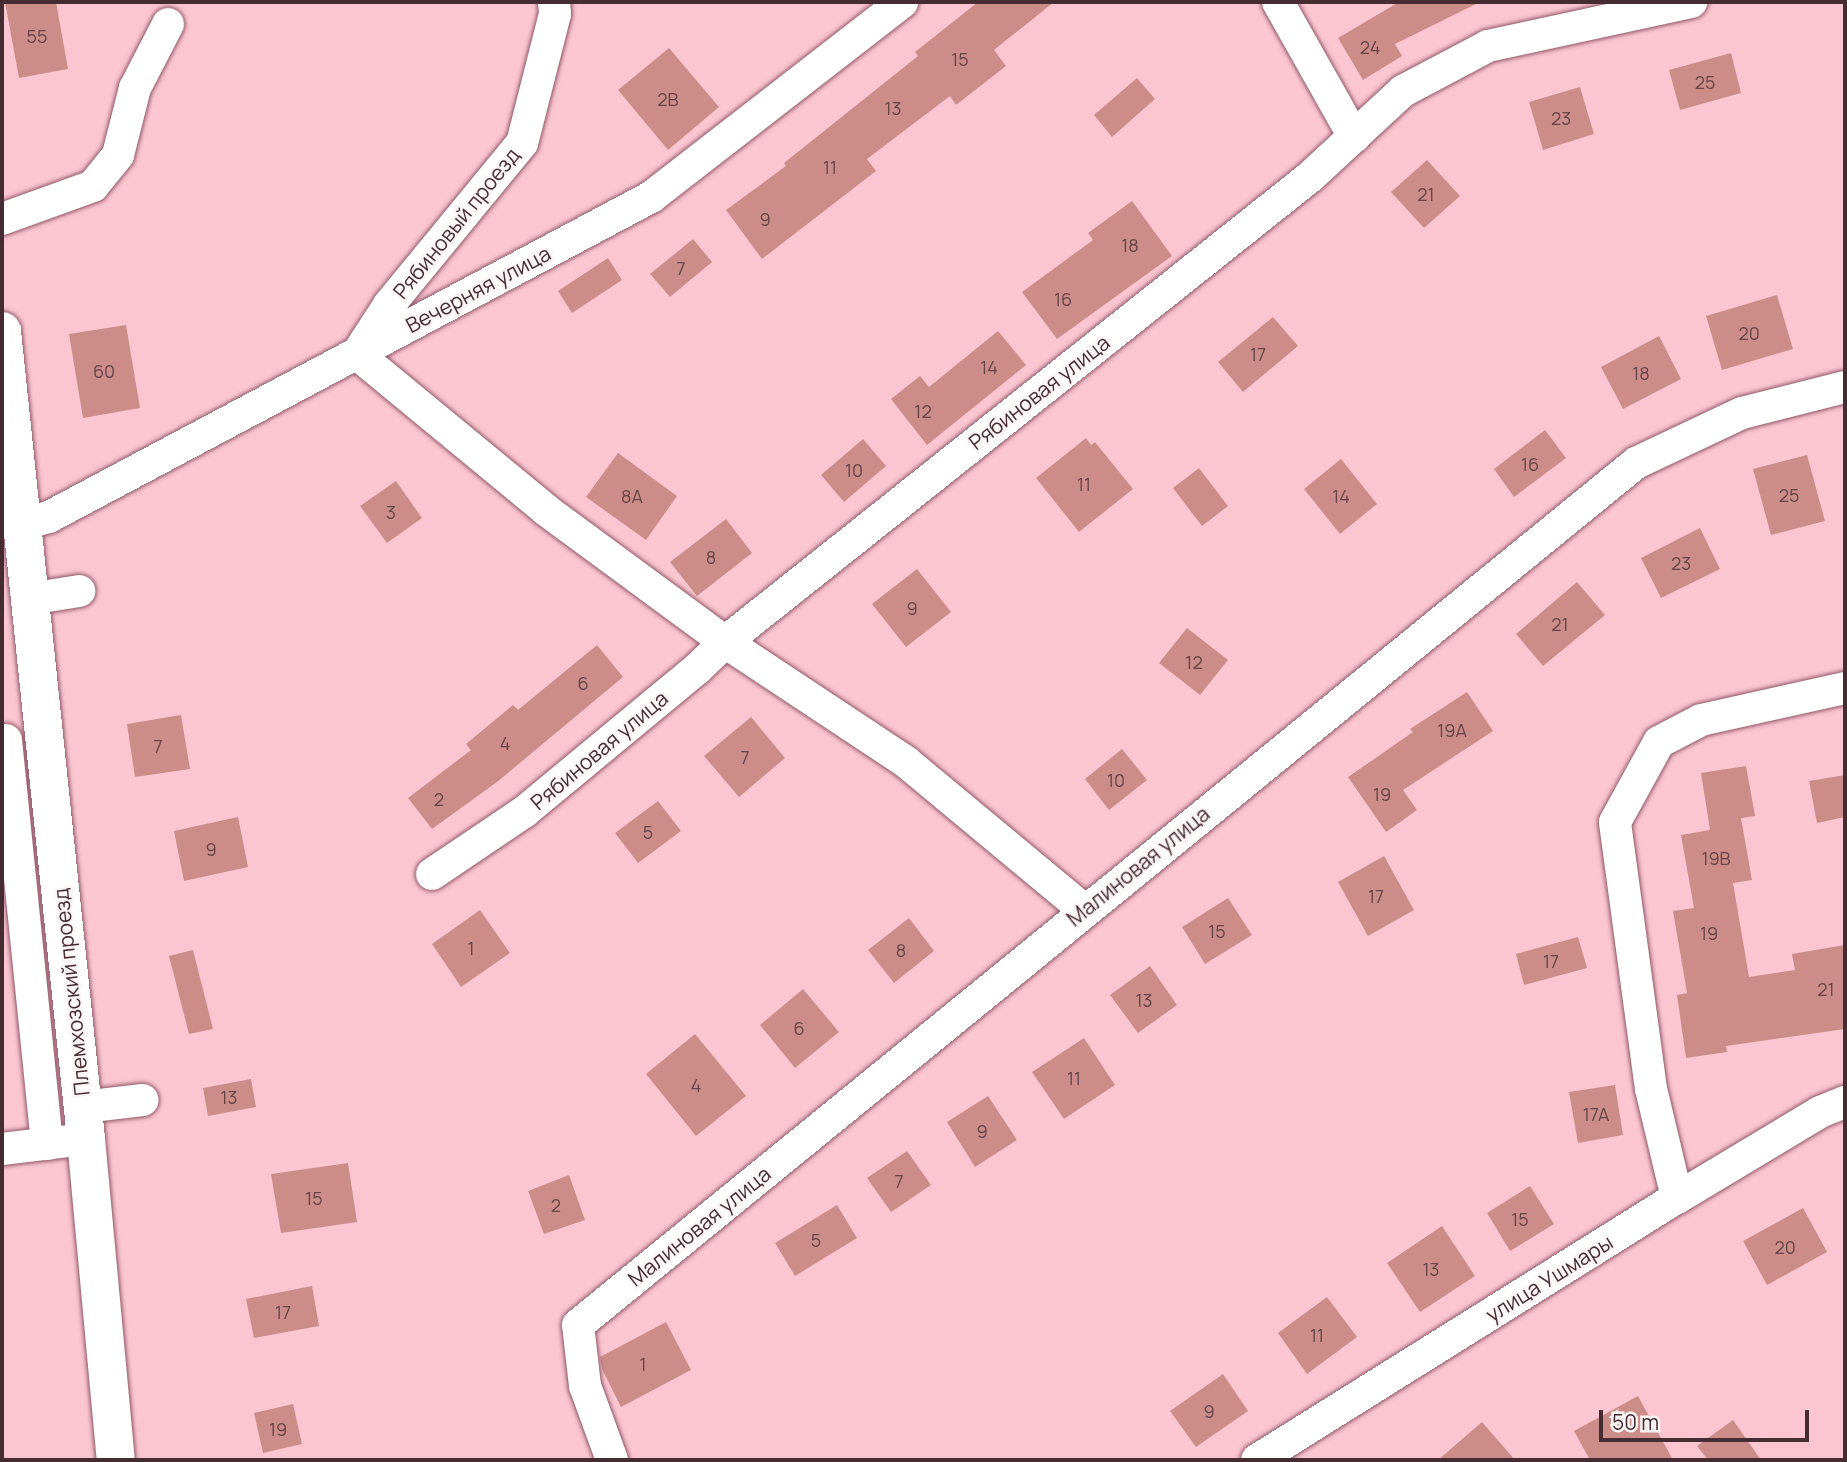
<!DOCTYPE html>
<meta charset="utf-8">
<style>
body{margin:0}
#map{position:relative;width:1847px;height:1462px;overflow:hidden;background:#fbc6d2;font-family:Manrope,sans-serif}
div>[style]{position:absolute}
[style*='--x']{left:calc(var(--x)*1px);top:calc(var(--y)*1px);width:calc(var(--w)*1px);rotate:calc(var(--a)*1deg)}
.building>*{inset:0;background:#cc8d89}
.roads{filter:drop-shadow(0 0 2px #915866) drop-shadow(0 0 2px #915866)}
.minor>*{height:32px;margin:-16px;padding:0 16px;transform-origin:16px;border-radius:16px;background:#fff}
.major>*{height:38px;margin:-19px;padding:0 19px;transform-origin:19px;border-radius:19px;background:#fff}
span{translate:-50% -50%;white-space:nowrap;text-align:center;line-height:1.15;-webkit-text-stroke:5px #fcf5f6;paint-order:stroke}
.number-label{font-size:18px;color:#674448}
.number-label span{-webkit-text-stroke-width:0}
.street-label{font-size:21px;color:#452c32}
.frame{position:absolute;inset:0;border:4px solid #452c32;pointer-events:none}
.scale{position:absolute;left:1599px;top:1410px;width:210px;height:32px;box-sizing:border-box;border:4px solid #452c32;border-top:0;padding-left:9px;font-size:21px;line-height:24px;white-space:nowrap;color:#452c32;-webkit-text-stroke:5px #fcf5f6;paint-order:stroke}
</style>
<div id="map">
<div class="building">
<div style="clip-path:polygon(5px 2px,56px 2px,68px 69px,19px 78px)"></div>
<div style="clip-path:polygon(978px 2px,1054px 2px,994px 50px,1006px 66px,956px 105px,950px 96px,867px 159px,876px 171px,762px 259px,726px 210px,786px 166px,784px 163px,918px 56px,915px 52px)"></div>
<div style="clip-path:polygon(1399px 2px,1480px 2px,1395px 44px,1402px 56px,1363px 80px,1338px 38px)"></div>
<div style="clip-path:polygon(669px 48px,719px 107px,668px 150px,618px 90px)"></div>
<div style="clip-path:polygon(1731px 53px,1741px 93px,1680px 110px,1669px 70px)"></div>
<div style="clip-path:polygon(1137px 78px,1155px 99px,1112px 137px,1094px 115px)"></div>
<div style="clip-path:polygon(1580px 87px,1594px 134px,1543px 150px,1529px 102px)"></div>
<div style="clip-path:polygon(1427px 160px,1460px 196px,1424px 228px,1391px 192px)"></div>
<div style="clip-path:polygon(1132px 201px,1172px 256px,1057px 339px,1022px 292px,1093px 240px,1088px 233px)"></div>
<div style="clip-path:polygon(693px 239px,712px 262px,670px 297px,650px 274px)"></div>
<div style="clip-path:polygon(608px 258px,622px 280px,572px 313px,558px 291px)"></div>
<div style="clip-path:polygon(1777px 295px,1793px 349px,1722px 370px,1706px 316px)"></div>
<div style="clip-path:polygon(1273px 317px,1298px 346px,1243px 392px,1218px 362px)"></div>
<div style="clip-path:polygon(126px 325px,140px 408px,83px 418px,69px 334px)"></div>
<div style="clip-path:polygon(998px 331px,1026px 365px,927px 445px,891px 399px,920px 376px,929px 387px)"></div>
<div style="clip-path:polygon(1659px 336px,1681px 379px,1623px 409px,1601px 367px)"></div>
<div style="clip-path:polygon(1545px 430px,1566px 458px,1514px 497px,1494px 469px)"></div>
<div style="clip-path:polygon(1086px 438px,1091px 445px,1095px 442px,1133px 489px,1079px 532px,1036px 478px)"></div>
<div style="clip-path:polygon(863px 439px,886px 466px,844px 502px,821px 475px)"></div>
<div style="clip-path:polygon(618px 453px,677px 496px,646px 540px,586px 497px)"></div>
<div style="clip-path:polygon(1807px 455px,1825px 521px,1771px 535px,1753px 469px)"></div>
<div style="clip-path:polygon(1341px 459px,1377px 504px,1340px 534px,1304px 489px)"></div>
<div style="clip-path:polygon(1199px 468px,1228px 506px,1202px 526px,1173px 488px)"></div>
<div style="clip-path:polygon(396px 481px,422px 518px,387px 543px,360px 506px)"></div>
<div style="clip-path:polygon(726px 519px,752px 553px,697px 596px,670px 562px)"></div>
<div style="clip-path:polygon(1700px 528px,1720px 569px,1661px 598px,1641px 558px)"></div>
<div style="clip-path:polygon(917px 569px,951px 612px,906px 647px,872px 604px)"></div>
<div style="clip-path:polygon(1577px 582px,1605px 615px,1543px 666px,1516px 634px)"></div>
<div style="clip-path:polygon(1187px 628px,1228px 660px,1200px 695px,1159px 663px)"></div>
<div style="clip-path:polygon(597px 645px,623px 677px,497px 782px,432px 829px,408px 798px,471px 750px,466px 744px,513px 705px,518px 710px)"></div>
<div style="clip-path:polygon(1467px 692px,1493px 731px,1403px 790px,1417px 810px,1386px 832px,1348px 777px,1413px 732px,1410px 729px)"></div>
<div style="clip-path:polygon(181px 715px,190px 769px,135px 777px,127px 724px)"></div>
<div style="clip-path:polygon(751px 717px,785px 758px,739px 797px,704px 756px)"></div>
<div style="clip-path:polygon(1122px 749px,1147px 780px,1109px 810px,1085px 779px)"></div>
<div style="clip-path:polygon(1746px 766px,1755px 816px,1741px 818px,1752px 880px,1733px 883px,1749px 977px,1795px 970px,1792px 954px,1845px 945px,1845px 1029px,1726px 1046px,1727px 1052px,1686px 1058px,1677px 995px,1687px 993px,1673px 911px,1694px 908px,1681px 835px,1710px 830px,1701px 773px)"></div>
<div style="clip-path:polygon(1845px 775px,1845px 817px,1817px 823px,1809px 781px)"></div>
<div style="clip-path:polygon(658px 801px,681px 831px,638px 863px,615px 833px)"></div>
<div style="clip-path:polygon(238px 817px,248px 867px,184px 881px,174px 831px)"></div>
<div style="clip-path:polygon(1384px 856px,1414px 910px,1368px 936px,1338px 882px)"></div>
<div style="clip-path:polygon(1228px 898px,1252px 935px,1205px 964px,1182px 927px)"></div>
<div style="clip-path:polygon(480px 910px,510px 953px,461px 987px,432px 944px)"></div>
<div style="clip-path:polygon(909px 918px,934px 951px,894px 983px,868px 950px)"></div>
<div style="clip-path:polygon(1578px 937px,1587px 968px,1524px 985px,1516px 954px)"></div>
<div style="clip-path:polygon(193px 950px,213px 1029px,189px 1034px,169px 956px)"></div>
<div style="clip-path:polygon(1150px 966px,1177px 1005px,1138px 1033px,1110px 995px)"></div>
<div style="clip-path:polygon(803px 989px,839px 1032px,795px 1068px,760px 1025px)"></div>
<div style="clip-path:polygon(695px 1034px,746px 1096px,696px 1136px,646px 1074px)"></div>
<div style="clip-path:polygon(1084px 1038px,1115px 1085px,1064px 1119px,1032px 1072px)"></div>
<div style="clip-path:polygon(251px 1079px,256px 1107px,208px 1116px,203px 1088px)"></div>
<div style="clip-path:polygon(1615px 1085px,1623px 1135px,1578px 1143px,1569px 1092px)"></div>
<div style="clip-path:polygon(988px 1096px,1017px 1140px,975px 1167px,947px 1122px)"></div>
<div style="clip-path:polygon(907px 1151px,931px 1185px,891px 1212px,867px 1178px)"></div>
<div style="clip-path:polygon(348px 1163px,357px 1222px,281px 1233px,271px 1174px)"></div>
<div style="clip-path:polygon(569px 1175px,585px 1220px,544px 1234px,528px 1191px)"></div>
<div style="clip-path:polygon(1530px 1186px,1554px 1224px,1510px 1251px,1487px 1213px)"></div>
<div style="clip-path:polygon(837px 1205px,857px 1238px,795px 1276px,775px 1243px)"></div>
<div style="clip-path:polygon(1803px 1208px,1827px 1252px,1767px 1285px,1743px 1241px)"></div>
<div style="clip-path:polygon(1442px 1226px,1475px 1276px,1420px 1312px,1387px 1263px)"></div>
<div style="clip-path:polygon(312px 1286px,319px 1326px,254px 1338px,246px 1299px)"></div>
<div style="clip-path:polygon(1327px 1297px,1357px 1337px,1307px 1374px,1278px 1333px)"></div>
<div style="clip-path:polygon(666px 1322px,691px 1370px,621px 1407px,602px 1369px,600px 1357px)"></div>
<div style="clip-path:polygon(1223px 1374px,1248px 1411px,1196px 1447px,1170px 1411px)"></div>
<div style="clip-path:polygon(1638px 1396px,1673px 1460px,1590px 1460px,1574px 1431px)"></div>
<div style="clip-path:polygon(293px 1404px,302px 1444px,263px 1453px,254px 1413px)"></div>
<div style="clip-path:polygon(1733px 1420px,1761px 1460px,1708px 1460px,1697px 1446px)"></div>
<div style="clip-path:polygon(1482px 1422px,1515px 1460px,1438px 1460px)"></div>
</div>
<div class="roads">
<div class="minor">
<div style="--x:554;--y:2;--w:12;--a:85"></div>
<div style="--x:555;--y:14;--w:133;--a:104.3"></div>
<div style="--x:522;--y:143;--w:210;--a:129.4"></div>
<div style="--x:389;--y:305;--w:59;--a:123.1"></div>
<div style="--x:357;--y:354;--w:245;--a:39.5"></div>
<div style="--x:546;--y:510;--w:222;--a:36.4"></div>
<div style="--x:725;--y:642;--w:217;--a:33.5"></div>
<div style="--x:906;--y:762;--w:231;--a:39.7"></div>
<div style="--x:1278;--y:2;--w:155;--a:60.6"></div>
<div style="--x:2;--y:219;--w:97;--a:-19.9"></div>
<div style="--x:93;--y:186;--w:40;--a:-51"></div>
<div style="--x:118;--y:155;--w:69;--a:-75.8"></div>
<div style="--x:135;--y:88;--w:72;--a:-62.7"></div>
<div style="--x:22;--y:525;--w:28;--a:-17"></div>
<div style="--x:49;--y:517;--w:682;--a:-27.99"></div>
<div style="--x:651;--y:197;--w:318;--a:-37.8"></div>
<div style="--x:29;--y:599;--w:51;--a:-9.1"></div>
<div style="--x:6;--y:740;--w:406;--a:84.2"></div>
<div style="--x:432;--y:874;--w:111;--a:-34"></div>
<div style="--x:524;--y:812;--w:224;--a:-39.6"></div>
<div style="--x:697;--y:669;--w:39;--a:-44"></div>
<div style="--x:725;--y:642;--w:747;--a:-38.48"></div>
<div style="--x:1310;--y:177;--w:127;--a:-42.8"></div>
<div style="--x:1403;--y:91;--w:96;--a:-27.9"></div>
<div style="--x:1488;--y:46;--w:208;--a:-12.2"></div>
<div style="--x:83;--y:1107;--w:60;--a:-6.7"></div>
<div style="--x:2;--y:1149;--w:66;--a:-6.9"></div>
<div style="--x:1677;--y:1198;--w:112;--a:-103.4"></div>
<div style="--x:1651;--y:1089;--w:269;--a:-97.7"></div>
<div style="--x:1615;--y:822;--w:91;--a:-61.2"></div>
<div style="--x:1659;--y:742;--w:47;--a:-27.6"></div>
<div style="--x:1701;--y:720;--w:148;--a:-12.5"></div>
<div style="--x:612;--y:1460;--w:79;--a:-110"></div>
<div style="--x:585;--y:1386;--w:61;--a:-96.5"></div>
<div style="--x:578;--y:1325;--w:1365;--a:-39.17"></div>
<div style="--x:1636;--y:463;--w:117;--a:-25.3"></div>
<div style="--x:1742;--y:413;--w:106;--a:-14.2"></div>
<div style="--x:1257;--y:1460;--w:495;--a:-32"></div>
<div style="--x:1677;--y:1198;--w:167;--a:-31"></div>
<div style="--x:1820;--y:1112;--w:27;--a:-22"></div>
</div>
<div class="major">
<div style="--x:2;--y:331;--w:812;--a:84.06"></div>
<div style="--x:86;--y:1139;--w:322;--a:84.7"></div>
</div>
</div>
<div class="number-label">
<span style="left:37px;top:36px">55</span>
<span style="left:1370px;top:47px">24</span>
<span style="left:960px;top:59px">15</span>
<span style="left:1705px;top:82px">25</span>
<span style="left:668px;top:99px">2В</span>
<span style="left:893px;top:108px">13</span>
<span style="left:1561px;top:118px">23</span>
<span style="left:830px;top:167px">11</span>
<span style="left:1426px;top:194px">21</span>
<span style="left:765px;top:219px">9</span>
<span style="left:1130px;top:245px">18</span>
<span style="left:681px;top:268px">7</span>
<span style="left:1063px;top:299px">16</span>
<span style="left:1749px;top:333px">20</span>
<span style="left:1258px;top:354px">17</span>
<span style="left:989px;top:367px">14</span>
<span style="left:104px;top:371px">60</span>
<span style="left:1641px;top:373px">18</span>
<span style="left:923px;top:411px">12</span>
<span style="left:1530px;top:464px">16</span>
<span style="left:854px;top:470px">10</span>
<span style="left:1084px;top:484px">11</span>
<span style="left:1789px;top:495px">25</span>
<span style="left:632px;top:496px">8А</span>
<span style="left:1341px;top:496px">14</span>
<span style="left:391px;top:512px">3</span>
<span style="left:711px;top:557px">8</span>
<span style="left:1681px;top:563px">23</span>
<span style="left:912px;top:608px">9</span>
<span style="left:1560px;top:624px">21</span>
<span style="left:1194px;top:662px">12</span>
<span style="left:583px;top:683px">6</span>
<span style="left:1452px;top:730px">19А</span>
<span style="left:505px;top:743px">4</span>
<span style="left:158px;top:746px">7</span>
<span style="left:745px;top:757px">7</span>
<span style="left:1116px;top:780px">10</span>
<span style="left:1382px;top:794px">19</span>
<span style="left:439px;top:799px">2</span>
<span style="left:648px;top:832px">5</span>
<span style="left:211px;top:849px">9</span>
<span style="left:1716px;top:858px">19В</span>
<span style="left:1376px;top:896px">17</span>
<span style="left:1217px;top:931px">15</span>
<span style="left:1709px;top:933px">19</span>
<span style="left:471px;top:948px">1</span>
<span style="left:901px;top:950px">8</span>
<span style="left:1551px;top:961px">17</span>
<span style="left:1826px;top:989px">21</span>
<span style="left:1144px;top:1000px">13</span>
<span style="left:799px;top:1028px">6</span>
<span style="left:1074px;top:1078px">11</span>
<span style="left:696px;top:1085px">4</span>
<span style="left:229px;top:1097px">13</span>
<span style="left:1596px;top:1114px">17А</span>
<span style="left:982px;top:1131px">9</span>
<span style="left:899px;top:1181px">7</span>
<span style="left:314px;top:1198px">15</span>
<span style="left:556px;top:1205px">2</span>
<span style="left:1520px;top:1219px">15</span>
<span style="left:816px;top:1240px">5</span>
<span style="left:1785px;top:1247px">20</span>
<span style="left:1431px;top:1269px">13</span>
<span style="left:283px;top:1312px">17</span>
<span style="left:1317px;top:1335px">11</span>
<span style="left:643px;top:1364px">1</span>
<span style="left:1209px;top:1411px">9</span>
<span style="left:278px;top:1429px">19</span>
</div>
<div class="street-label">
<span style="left:456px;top:223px;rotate:-51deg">Рябиновый проезд</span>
<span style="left:478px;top:289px;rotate:-28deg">Вечерняя улица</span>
<span style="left:1039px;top:392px;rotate:-38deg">Рябиновая улица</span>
<span style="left:599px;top:750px;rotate:-40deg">Рябиновая улица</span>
<span style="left:1138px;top:866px;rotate:-39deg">Малиновая улица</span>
<span style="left:71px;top:992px;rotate:-96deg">Племхозский проезд</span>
<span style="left:699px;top:1226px;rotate:-39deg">Малиновая улица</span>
<span style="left:1549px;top:1278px;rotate:-32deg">улица Ушмары</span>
</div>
<div class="frame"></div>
<div class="scale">50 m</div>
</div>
